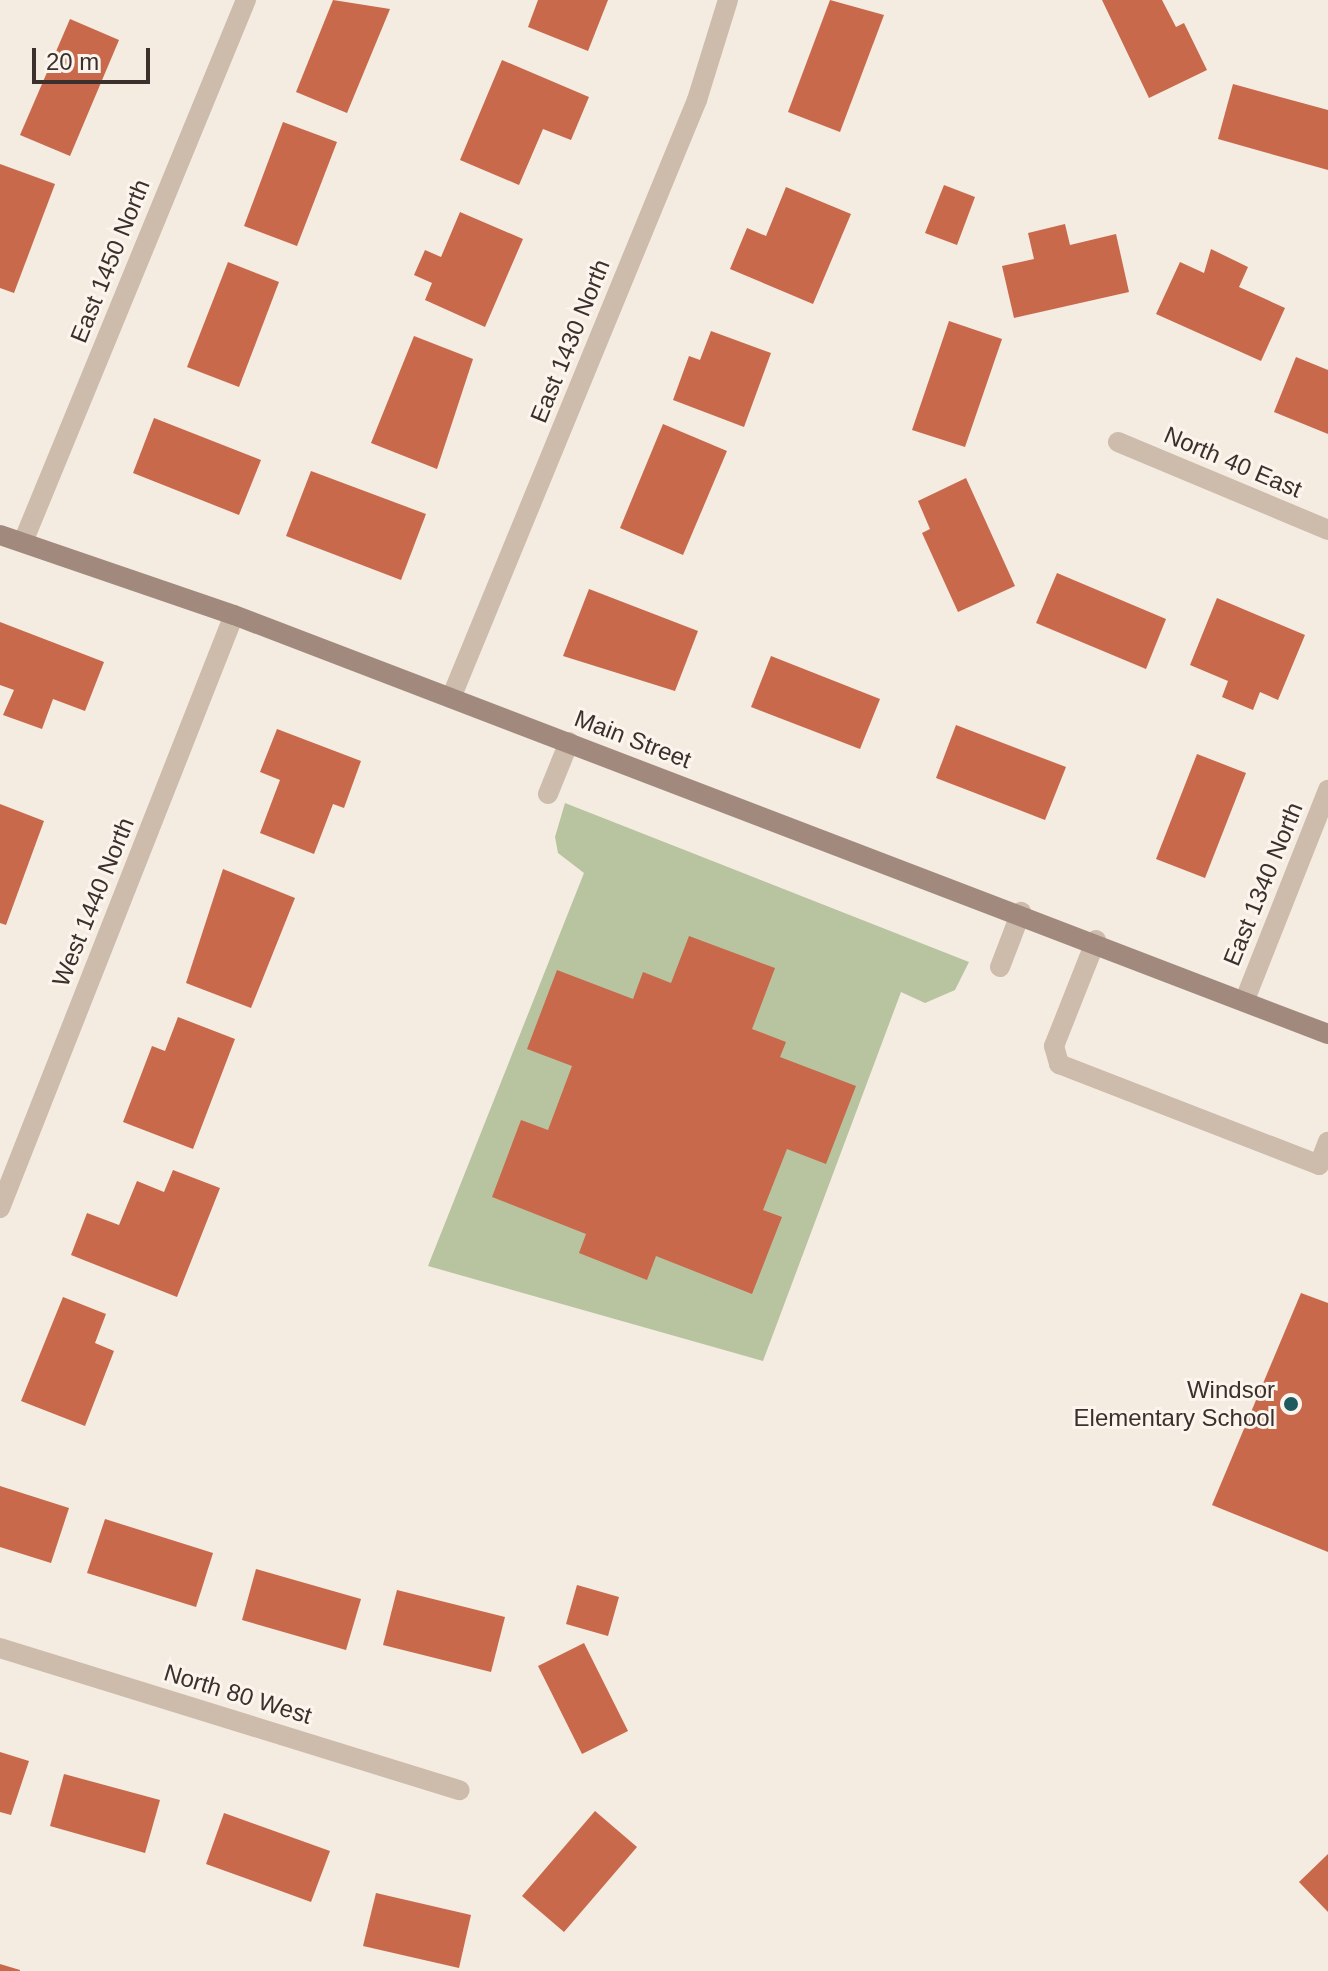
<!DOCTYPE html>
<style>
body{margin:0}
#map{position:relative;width:1328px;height:1971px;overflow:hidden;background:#f4ebe1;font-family:Arial,sans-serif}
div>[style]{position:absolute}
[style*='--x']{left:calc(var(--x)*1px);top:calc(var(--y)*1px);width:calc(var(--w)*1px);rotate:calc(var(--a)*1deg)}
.green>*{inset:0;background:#b8c4a0}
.building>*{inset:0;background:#c8694b}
.lane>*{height:20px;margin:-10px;padding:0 10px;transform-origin:10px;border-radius:10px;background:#cdbbac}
.street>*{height:20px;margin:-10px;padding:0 10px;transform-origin:10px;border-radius:10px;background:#cdbbac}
.secondary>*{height:20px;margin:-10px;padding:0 10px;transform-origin:10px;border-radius:10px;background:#a18a7d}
.dots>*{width:22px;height:22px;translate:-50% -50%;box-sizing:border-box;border:4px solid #fbf5ee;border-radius:50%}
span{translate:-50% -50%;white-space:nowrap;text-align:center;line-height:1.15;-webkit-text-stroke:6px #fbf5ee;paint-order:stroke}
.street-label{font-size:24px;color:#3b302b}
.poi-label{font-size:24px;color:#3b302b}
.right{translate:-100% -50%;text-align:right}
.scale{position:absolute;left:32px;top:48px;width:118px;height:36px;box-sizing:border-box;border:4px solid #3b302b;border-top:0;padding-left:10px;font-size:24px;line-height:28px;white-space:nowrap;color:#3b302b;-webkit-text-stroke:6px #fbf5ee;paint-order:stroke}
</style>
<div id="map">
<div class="green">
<div style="clip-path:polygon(565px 803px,969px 962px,955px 990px,925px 1003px,901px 992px,763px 1361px,428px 1266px,584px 873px,558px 853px,555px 837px)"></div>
</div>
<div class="building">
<div style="clip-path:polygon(333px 0,390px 9px,347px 113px,296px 92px)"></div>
<div style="clip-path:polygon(538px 0,608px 0,588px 51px,528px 27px)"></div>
<div style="clip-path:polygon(830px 0,884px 15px,840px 132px,788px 112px)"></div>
<div style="clip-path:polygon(1102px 0,1162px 0,1176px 27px,1184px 23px,1207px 70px,1149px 98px)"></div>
<div style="clip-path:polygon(70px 19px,119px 40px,70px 156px,20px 135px)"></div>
<div style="clip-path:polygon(502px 60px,589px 97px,571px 140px,543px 129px,519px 185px,460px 160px)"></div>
<div style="clip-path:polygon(1233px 84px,1328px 110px,1328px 170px,1218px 139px)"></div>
<div style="clip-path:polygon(283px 122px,337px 142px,297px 246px,244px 226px)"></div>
<div style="clip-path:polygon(0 164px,55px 184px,14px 293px,0 288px)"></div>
<div style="clip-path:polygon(944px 185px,975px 197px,957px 245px,925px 233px)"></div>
<div style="clip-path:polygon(786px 187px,851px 214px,813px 304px,730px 269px,747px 228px,766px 236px)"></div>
<div style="clip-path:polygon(460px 212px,523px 239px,485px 327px,425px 300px,432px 283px,414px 275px,425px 250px,441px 257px)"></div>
<div style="clip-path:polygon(1065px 224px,1070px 245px,1116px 234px,1129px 292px,1014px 318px,1002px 266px,1034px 259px,1028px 233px)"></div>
<div style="clip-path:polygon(1211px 249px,1248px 267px,1239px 287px,1285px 308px,1261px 361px,1156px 314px,1180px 262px,1204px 273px)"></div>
<div style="clip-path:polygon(228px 262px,279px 282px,239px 387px,187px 367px)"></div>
<div style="clip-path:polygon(949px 321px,1002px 339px,965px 447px,912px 430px)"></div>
<div style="clip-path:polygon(711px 331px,771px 353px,744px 427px,673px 400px,689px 356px,700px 360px)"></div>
<div style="clip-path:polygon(414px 336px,473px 359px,437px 469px,371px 443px)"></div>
<div style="clip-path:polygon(1296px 357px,1328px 370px,1328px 434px,1274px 412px)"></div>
<div style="clip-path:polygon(154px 418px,261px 460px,239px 515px,133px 473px)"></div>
<div style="clip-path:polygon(663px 424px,727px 451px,683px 555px,620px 528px)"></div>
<div style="clip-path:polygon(311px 471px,426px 514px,401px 580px,286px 536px)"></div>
<div style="clip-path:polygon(966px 478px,1015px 586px,958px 612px,922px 533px,930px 529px,918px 501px)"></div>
<div style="clip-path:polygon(1057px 573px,1166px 619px,1146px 669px,1036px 623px)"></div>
<div style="clip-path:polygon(589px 589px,698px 631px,675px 691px,563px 656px)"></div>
<div style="clip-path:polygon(1217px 598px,1305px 635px,1278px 700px,1260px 692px,1253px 710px,1222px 697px,1228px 681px,1190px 665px)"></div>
<div style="clip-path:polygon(0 622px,104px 662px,85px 711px,53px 699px,42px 729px,3px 715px,14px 690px,0 685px)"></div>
<div style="clip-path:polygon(771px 656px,880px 699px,860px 749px,751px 707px)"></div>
<div style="clip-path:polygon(956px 725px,1066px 767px,1045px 820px,936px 778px)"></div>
<div style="clip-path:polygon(277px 729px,361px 761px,344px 808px,333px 804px,314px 854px,260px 833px,280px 780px,260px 772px)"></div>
<div style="clip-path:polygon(1197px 754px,1246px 773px,1205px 878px,1156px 859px)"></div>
<div style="clip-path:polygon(0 804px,44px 821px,6px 925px,0 923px)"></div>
<div style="clip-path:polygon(223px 869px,295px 898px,251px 1008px,186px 983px)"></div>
<div style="clip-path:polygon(689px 936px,775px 968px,752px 1029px,786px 1042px,780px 1057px,856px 1086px,826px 1164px,787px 1149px,763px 1210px,782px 1217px,752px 1294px,656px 1256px,647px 1280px,579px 1253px,586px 1234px,492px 1197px,521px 1120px,548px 1130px,572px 1066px,527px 1049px,557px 970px,633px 999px,643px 972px,671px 983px)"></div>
<div style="clip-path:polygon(178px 1017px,235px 1039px,193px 1149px,123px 1122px,152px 1046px,165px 1051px)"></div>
<div style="clip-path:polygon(173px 1170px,220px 1188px,177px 1297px,71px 1255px,87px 1213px,119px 1225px,137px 1181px,164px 1192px)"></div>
<div style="clip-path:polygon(1301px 1293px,1328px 1303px,1328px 1552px,1212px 1505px)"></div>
<div style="clip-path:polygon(63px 1297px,106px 1314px,95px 1343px,114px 1351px,85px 1426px,21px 1401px)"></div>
<div style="clip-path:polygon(0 1486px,69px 1508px,51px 1563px,0 1547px)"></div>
<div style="clip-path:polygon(105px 1519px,213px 1553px,196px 1607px,87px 1573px)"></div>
<div style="clip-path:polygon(256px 1569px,361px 1599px,346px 1650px,242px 1620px)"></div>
<div style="clip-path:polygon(577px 1585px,619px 1597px,608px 1636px,566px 1624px)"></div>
<div style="clip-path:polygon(397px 1590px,505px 1617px,491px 1672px,383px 1645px)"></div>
<div style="clip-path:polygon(584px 1643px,628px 1731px,582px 1754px,538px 1666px)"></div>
<div style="clip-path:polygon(0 1752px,29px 1761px,11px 1815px,0 1812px)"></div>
<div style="clip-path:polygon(64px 1774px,160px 1800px,145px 1853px,50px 1826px)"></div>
<div style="clip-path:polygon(595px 1811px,637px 1847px,564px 1932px,522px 1896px)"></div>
<div style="clip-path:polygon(224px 1813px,330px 1851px,311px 1902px,206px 1864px)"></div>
<div style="clip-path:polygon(1328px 1854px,1328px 1912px,1299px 1882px)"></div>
<div style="clip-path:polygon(376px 1893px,471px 1915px,459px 1968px,363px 1946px)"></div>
<div style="clip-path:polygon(0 1964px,20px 1970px,20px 1971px,0 1971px)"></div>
</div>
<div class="lane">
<div style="--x:548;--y:794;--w:56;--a:-68"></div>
<div style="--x:1096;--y:940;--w:114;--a:111.6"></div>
<div style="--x:1054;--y:1046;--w:19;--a:74"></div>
<div style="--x:1059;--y:1064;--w:279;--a:21.2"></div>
<div style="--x:1319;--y:1165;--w:25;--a:-69"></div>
<div style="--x:1000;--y:967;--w:59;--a:-69.1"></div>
</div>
<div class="street">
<div style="--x:1118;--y:442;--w:228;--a:22.7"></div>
<div style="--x:23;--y:542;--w:586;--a:-67.64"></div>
<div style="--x:451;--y:698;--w:647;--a:-67.64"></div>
<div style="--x:697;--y:100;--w:105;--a:-72.8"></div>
<div style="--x:1246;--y:997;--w:223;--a:-68.4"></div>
<div style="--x:0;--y:1208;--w:637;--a:-68.47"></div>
<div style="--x:0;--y:1648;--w:481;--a:17.2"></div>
</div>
<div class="secondary">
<div style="--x:0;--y:535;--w:247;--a:18.9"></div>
<div style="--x:234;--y:615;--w:1171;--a:20.96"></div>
</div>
<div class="dots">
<div style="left:1291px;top:1404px;background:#1f5a5e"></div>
</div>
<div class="street-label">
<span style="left:110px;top:261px;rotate:-68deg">East 1450 North</span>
<span style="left:570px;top:341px;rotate:-68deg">East 1430 North</span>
<span style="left:1233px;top:462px;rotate:23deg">North 40 East</span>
<span style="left:633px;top:739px;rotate:21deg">Main Street</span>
<span style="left:1263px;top:884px;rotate:-68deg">East 1340 North</span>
<span style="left:93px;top:902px;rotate:-68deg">West 1440 North</span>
<span style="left:238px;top:1694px;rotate:17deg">North 80 West</span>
</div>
<div class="poi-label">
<span class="right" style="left:1275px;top:1404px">Windsor<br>Elementary School</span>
</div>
<div class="scale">20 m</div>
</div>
